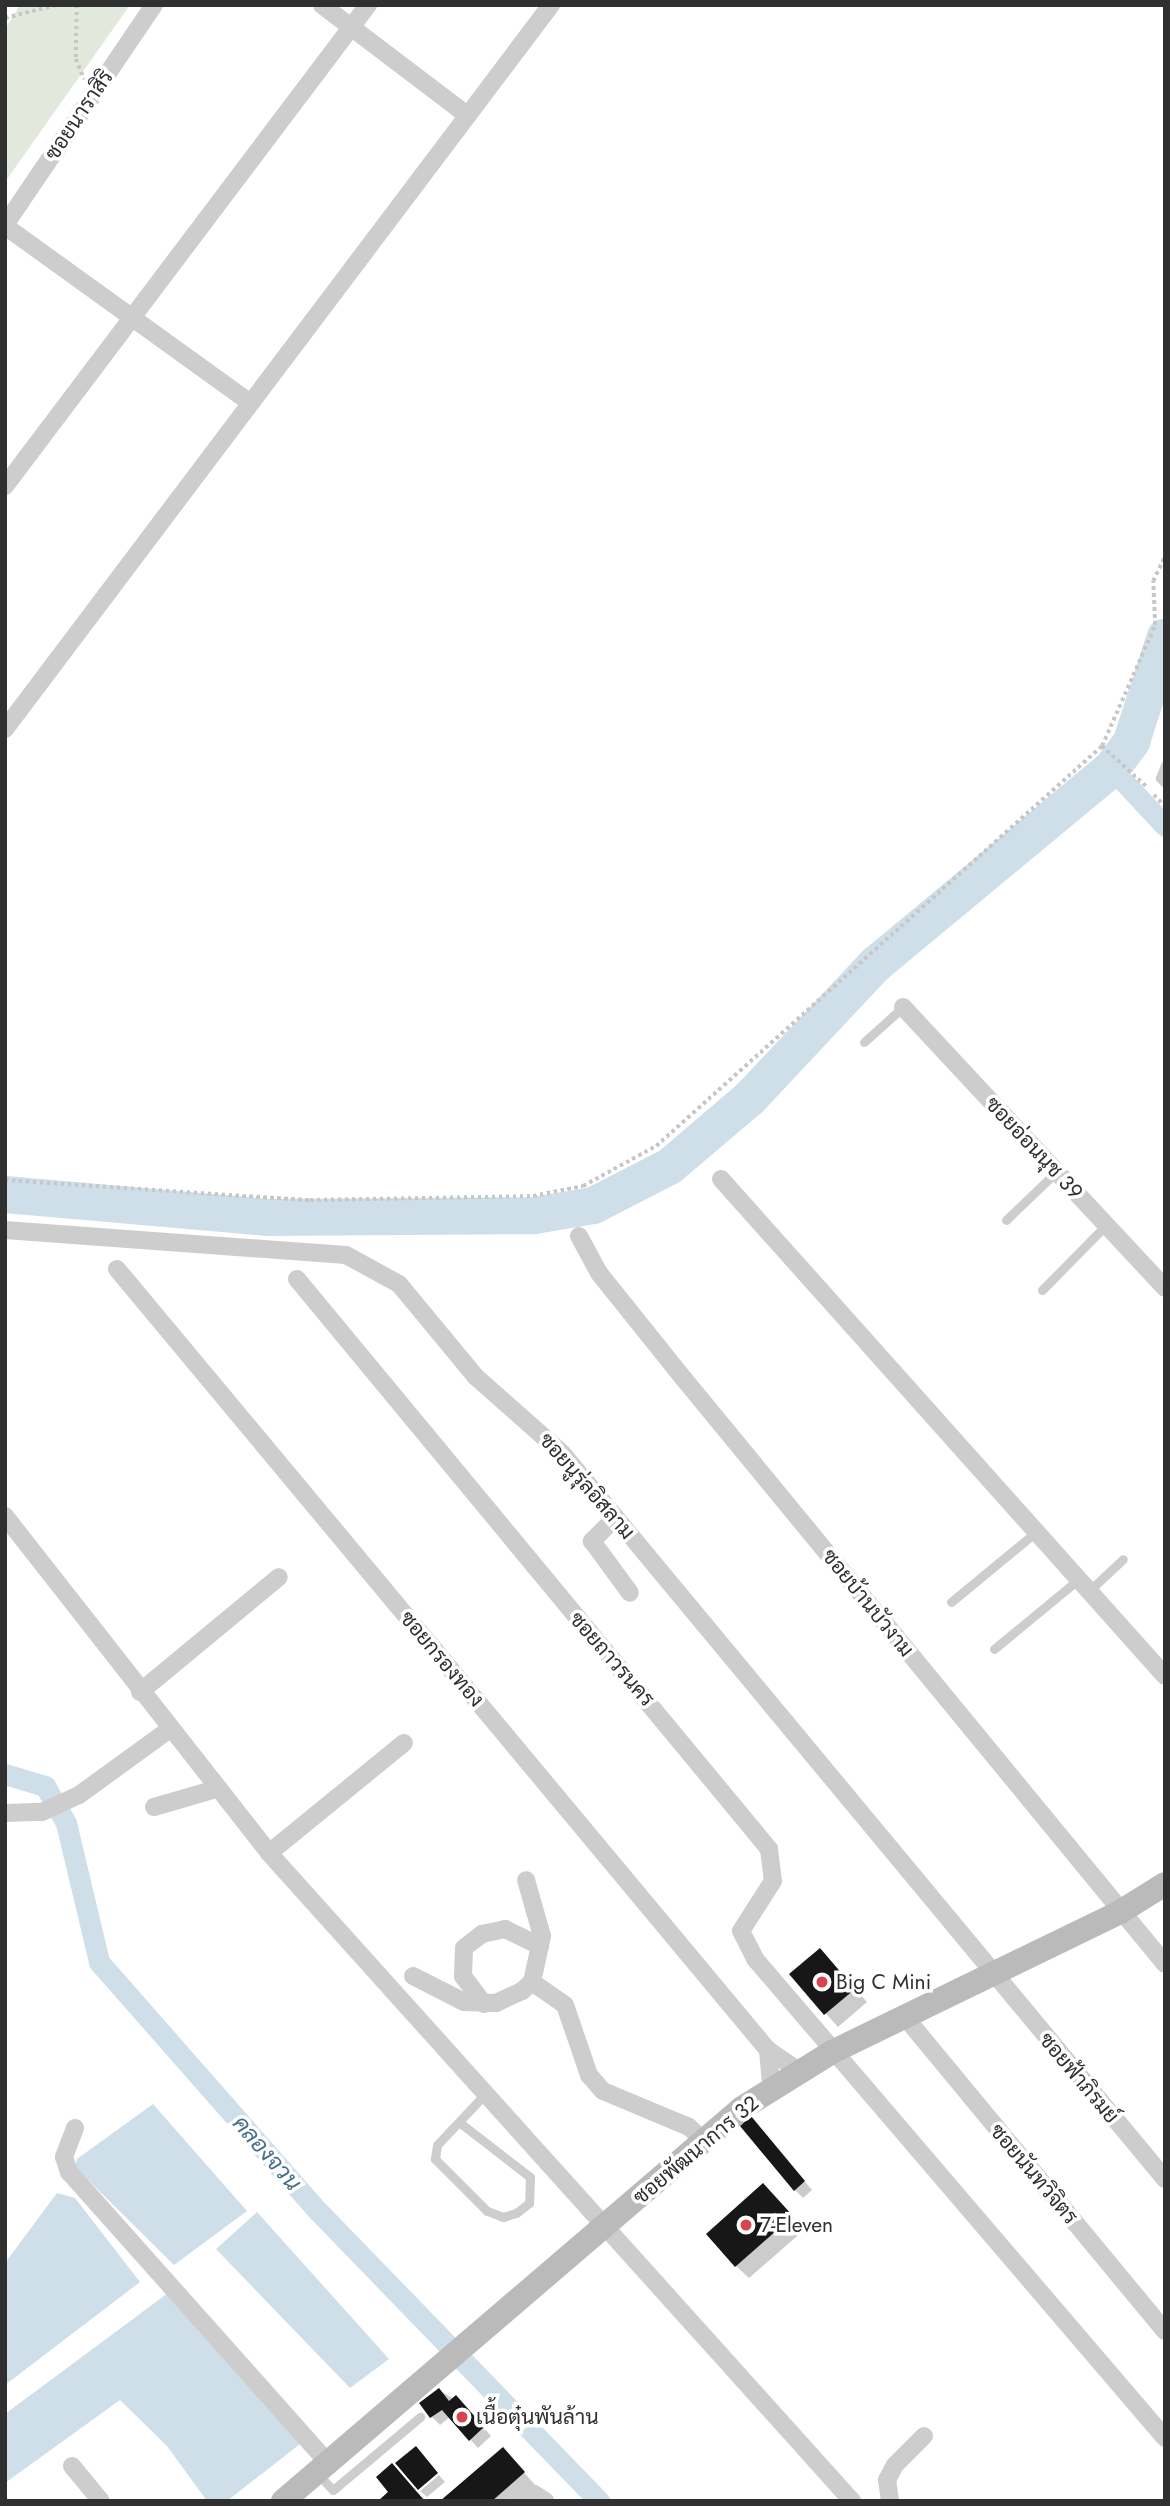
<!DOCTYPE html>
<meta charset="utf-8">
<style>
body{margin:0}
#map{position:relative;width:1170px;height:2506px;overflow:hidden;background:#fff;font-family:Jost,Sarabun,sans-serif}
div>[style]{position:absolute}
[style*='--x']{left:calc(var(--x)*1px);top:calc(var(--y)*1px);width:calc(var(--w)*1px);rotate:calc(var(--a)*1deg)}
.green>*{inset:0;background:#e3e8dc}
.water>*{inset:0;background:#cedfe9}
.shadow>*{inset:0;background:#0003}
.canal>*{height:21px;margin:-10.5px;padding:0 10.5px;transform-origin:10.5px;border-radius:10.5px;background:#cedfe9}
.river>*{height:37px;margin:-18.5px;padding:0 18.5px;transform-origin:18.5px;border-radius:18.5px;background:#cedfe9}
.building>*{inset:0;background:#171717}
.path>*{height:3.5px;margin-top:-1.75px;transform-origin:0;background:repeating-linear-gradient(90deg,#c7c7c7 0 3.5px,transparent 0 7px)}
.lane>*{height:9px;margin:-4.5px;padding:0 4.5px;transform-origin:4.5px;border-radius:4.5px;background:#cdcdcd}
.street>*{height:18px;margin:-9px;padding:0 9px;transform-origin:9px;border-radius:9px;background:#cdcdcd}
.secondary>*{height:24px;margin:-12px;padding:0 12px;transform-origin:12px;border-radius:12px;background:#bababa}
.dots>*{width:19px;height:19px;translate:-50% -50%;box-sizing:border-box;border:4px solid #fff;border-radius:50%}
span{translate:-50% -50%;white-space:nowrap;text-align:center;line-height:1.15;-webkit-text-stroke:7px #fff;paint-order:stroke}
.street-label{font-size:21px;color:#303030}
.poi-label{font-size:21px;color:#303030}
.left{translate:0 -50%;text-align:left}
.water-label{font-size:23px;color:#45708b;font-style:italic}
.frame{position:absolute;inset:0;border:7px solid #303030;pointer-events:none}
</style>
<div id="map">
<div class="green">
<div style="clip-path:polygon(20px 5px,130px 5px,5px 182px,5px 29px)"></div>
</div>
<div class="water">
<div style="clip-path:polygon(153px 2104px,247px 2211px,174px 2265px,75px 2167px,77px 2159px)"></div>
<div style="clip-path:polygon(57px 2193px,75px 2198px,140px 2282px,5px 2385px,5px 2263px)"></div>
<div style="clip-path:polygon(257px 2212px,389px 2359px,350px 2388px,216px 2249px)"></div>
<div style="clip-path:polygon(168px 2293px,300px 2444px,227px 2501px,207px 2501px,167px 2446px,120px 2400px,5px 2483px,5px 2414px)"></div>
</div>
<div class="shadow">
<div style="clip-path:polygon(820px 1950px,867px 2002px,838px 2027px,791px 1975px)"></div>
<div style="clip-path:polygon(759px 2127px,812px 2190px,803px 2198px,795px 2190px)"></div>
<div style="clip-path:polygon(776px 2198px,804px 2230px,749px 2278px,736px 2266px)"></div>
<div style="clip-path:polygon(439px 2390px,464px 2405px,491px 2436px,478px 2448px,450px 2417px,440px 2425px,432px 2417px)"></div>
<div style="clip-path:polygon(503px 2449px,536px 2486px,519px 2501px,444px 2501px)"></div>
<div style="clip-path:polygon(439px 2475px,445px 2482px,427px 2497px,420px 2491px)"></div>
</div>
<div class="canal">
<div style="--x:1111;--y:768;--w:79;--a:47"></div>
<div style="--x:5;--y:1774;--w:42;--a:16.7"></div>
<div style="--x:45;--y:1786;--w:43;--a:60.4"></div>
<div style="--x:66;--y:1823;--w:143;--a:76.6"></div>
<div style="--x:99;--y:1962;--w:332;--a:48.7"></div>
<div style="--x:318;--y:2211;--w:404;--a:45.9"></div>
</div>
<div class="river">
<div style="--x:5;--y:1194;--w:264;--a:5"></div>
<div style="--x:268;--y:1217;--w:266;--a:-0.4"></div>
<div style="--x:534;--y:1215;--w:60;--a:-9.6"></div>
<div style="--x:593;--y:1205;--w:85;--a:-27.2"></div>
<div style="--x:669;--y:1166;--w:106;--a:-40.4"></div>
<div style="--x:750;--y:1097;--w:183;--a:-46.8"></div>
<div style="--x:875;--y:964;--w:307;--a:-39.7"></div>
<div style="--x:1111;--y:768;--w:34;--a:-53"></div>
<div style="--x:1131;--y:741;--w:110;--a:-72.1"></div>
</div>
<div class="building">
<div style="clip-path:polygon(820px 1948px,855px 1989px,824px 2015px,789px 1974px)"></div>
<div style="clip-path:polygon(751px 2116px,805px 2181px,794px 2191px,740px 2126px)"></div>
<div style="clip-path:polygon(763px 2183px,793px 2216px,735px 2267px,706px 2234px)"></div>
<div style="clip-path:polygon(439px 2388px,449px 2401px,456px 2395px,484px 2427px,469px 2441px,442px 2410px,430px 2418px,419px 2403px)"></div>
<div style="clip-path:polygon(416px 2446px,438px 2473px,418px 2490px,395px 2463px)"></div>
<div style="clip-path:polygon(503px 2447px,525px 2472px,492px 2501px,440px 2501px)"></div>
<div style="clip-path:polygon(392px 2463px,417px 2492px,425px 2501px,378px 2501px,388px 2492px,376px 2477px)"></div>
</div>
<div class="path">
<div style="--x:77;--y:5;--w:54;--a:91.1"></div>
<div style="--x:76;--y:59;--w:22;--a:68"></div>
<div style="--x:5;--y:18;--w:53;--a:-14.3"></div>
<div style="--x:1102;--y:746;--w:61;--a:42.3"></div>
<div style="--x:1154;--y:795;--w:16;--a:45"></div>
<div style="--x:5;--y:1180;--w:306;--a:3.8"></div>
<div style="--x:310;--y:1200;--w:223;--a:-1"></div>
<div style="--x:533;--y:1196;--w:51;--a:-11.3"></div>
<div style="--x:583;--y:1186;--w:83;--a:-28.7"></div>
<div style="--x:656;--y:1146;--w:599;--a:-41.89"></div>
<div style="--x:1102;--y:746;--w:132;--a:-66.3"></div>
<div style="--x:1155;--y:625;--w:44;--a:-92.6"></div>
<div style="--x:1153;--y:581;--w:28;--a:-64"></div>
</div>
<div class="lane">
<div style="--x:1165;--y:765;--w:14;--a:111"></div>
<div style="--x:1160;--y:778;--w:7;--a:45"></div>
<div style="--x:864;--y:1042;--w:52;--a:-41.9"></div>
<div style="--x:1006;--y:1220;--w:69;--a:-43.8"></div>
<div style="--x:1042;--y:1290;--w:91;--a:-45.4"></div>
<div style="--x:1090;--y:1590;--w:45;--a:-43.2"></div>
<div style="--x:951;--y:1602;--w:112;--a:-39.5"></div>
<div style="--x:994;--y:1649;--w:112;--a:-39.5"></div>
<div style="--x:459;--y:2122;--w:90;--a:37.8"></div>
<div style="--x:530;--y:2177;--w:26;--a:92"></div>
<div style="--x:529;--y:2203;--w:16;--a:142"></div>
<div style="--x:516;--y:2213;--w:14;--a:163"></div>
<div style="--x:503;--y:2217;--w:17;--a:-159"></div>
<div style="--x:487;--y:2211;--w:74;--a:-135"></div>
<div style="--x:435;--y:2159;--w:14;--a:-82"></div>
<div style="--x:437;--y:2145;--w:22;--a:-47"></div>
<div style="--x:452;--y:2129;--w:47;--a:-46.7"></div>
<div style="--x:317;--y:2473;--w:23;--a:47"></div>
<div style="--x:333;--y:2490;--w:114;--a:-40"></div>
</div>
<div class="street">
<div style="--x:322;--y:5;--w:182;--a:37.2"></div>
<div style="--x:5;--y:225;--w:266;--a:-55.9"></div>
<div style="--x:5;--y:226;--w:301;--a:35.8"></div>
<div style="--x:5;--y:486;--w:603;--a:-52.96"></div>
<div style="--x:5;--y:729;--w:907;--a:-52.98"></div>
<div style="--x:903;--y:1007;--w:384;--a:47"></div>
<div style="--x:721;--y:1179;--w:666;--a:48.22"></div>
<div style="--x:5;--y:1230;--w:342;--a:4.2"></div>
<div style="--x:346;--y:1255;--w:60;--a:28.7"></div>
<div style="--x:399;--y:1284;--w:121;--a:50.4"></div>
<div style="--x:476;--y:1377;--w:115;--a:41.5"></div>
<div style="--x:562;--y:1453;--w:944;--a:50.29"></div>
<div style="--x:579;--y:1236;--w:42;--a:61.6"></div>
<div style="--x:599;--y:1273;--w:136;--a:51.3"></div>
<div style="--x:684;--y:1379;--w:757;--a:50.57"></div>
<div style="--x:117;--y:1269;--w:1017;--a:50.19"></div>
<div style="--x:768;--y:2050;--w:40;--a:34"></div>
<div style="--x:297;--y:1279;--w:740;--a:50.37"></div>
<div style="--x:769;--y:1849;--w:32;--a:83"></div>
<div style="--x:773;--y:1881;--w:59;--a:122.6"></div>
<div style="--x:741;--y:1931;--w:33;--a:63"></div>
<div style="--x:756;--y:1960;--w:629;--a:49.45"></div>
<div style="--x:5;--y:1516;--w:428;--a:51.9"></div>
<div style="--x:269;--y:1853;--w:872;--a:48.02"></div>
<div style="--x:615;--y:1518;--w:33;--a:135"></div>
<div style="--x:592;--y:1541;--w:64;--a:53.8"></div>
<div style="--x:140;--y:1692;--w:180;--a:-39.6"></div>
<div style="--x:154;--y:1807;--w:65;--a:-16.2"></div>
<div style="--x:5;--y:1813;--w:37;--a:-2"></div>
<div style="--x:42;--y:1812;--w:41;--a:-24.7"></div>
<div style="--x:79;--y:1795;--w:112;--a:-36"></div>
<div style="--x:269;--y:1853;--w:174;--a:-39.2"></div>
<div style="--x:413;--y:1976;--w:57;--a:27"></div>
<div style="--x:464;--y:2002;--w:32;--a:2"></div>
<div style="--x:496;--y:2003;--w:29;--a:-25"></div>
<div style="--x:522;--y:1991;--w:13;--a:-42"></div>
<div style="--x:532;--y:1982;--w:47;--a:-77.7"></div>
<div style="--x:542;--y:1936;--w:58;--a:-105.9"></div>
<div style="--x:532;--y:1982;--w:40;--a:34.9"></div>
<div style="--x:565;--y:2005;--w:74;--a:71.1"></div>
<div style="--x:589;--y:2075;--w:21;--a:49"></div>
<div style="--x:603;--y:2091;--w:93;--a:22.7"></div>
<div style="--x:689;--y:2127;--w:22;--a:43"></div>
<div style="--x:484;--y:2004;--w:35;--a:-127"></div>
<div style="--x:463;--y:1976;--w:28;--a:-88"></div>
<div style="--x:464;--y:1948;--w:23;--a:-38"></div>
<div style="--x:482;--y:1934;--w:24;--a:-12"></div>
<div style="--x:505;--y:1929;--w:39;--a:26"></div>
<div style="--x:905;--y:2017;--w:408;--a:50.4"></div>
<div style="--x:768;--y:2050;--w:38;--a:85"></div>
<div style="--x:75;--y:2128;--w:31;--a:111"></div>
<div style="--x:64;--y:2157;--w:16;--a:72"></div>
<div style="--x:69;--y:2172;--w:388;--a:48.3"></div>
<div style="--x:72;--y:2466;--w:45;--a:50.4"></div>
<div style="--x:515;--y:2501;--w:20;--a:-20"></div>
<div style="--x:534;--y:2494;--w:13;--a:32"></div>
<div style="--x:890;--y:2501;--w:21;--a:-98"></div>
<div style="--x:887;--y:2480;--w:17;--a:-62"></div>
<div style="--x:895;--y:2465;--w:41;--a:-45"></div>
</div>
<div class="secondary">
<div style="--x:283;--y:2501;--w:604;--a:-40.57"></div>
<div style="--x:742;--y:2108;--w:106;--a:-31.9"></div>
<div style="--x:832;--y:2052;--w:320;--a:-25.9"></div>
<div style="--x:1120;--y:1912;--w:53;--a:-31.9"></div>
</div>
<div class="dots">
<div style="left:822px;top:1982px;background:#d5444f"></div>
<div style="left:746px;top:2225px;background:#d5444f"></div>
<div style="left:462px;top:2417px;background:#d5444f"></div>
</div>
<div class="street-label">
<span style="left:79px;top:115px;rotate:-56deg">ซอยนาราสิริ</span>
<span style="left:1034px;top:1148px;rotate:47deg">ซอยอ่อนนุช 39</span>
<span style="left:587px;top:1486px;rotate:49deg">ซอยนูรุ่ลอิสลาม</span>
<span style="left:868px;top:1603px;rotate:51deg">ซอยบ้านบัวงาม</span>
<span style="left:442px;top:1659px;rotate:50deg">ซอยกรองทอง</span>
<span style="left:612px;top:1659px;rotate:49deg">ซอยถาวรนคร</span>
<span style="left:1079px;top:2078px;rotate:50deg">ซอยฟ้าภิรมย์</span>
<span style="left:696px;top:2150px;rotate:-40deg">ซอยพัฒนาการ 32</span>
<span style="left:1034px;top:2174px;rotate:50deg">ซอยนันทวิจิตร</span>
</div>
<div class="poi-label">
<span class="left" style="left:836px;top:1982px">Big C Mini</span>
<span class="left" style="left:760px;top:2225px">7-Eleven</span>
<span class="left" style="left:476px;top:2417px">เนื้อตุ๋นพันล้าน</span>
</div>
<div class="water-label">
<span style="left:267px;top:2153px;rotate:49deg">คลองจวน</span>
</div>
<div class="frame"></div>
</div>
